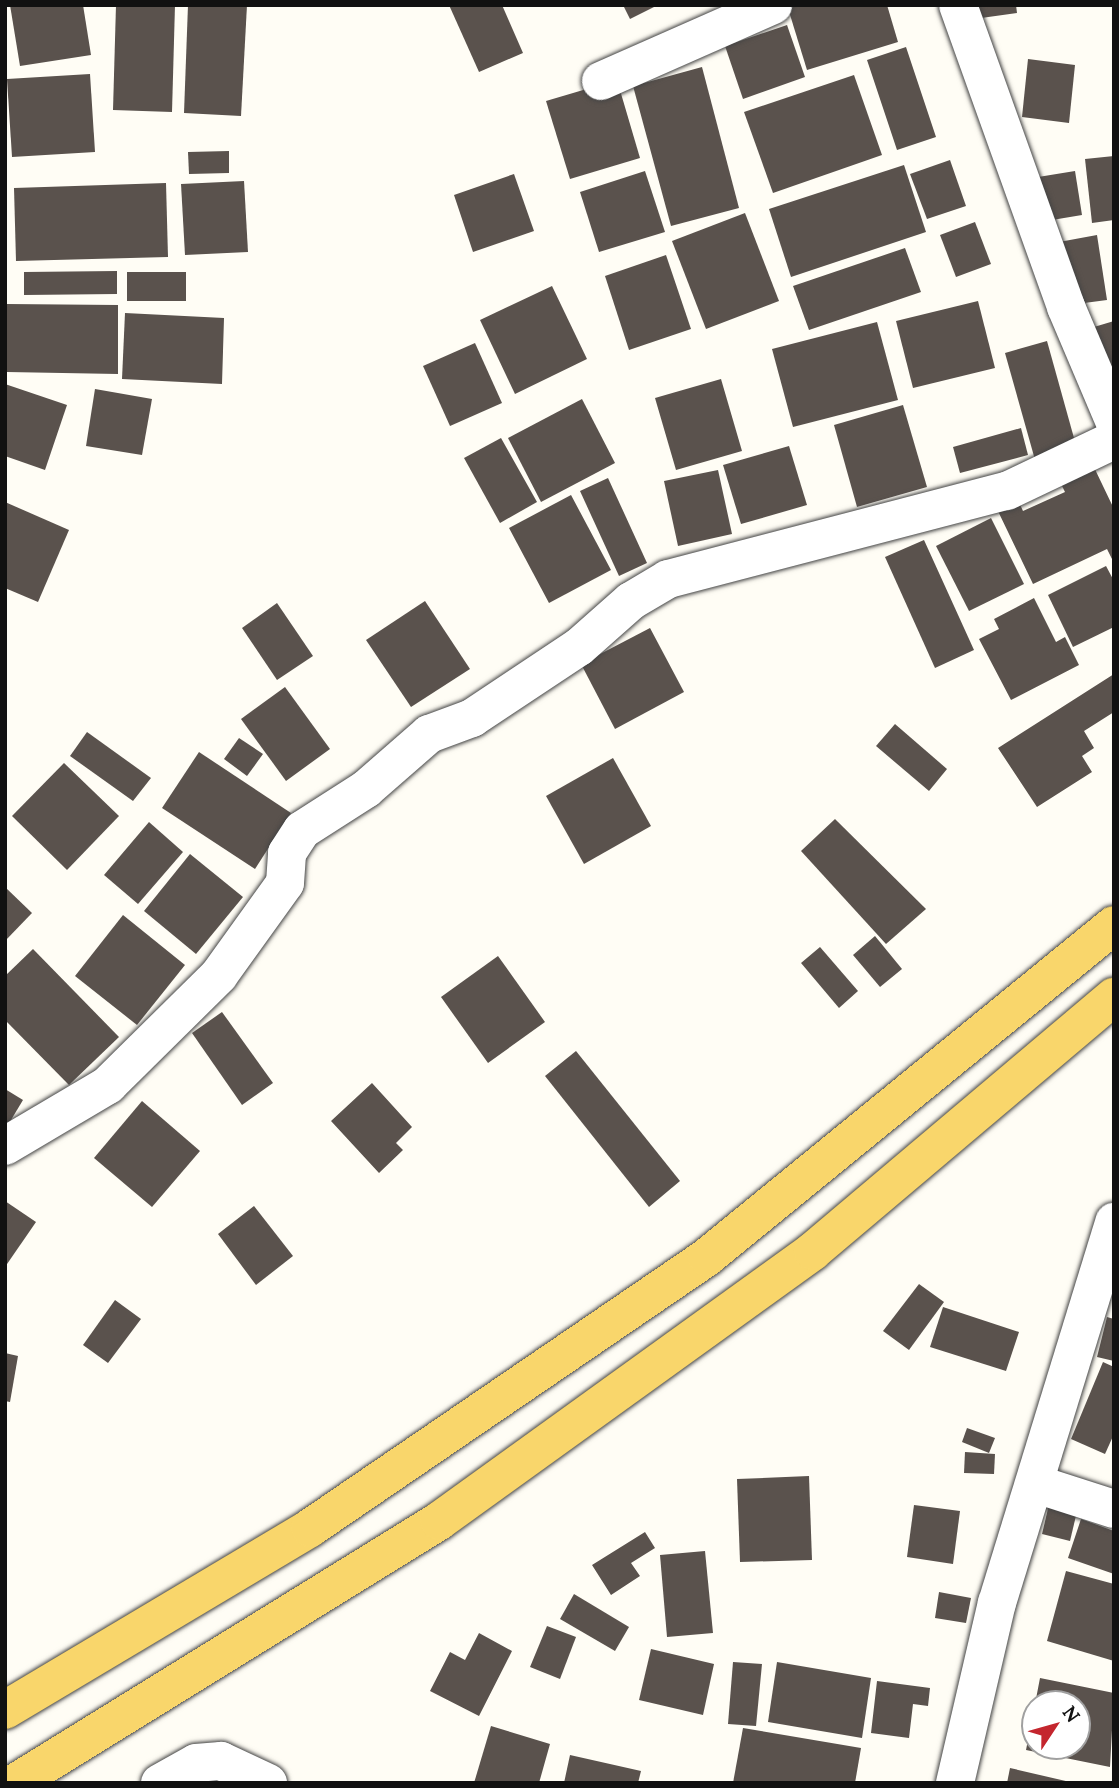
<!DOCTYPE html>
<style>
body{margin:0}
#map{position:relative;width:1119px;height:1788px;overflow:hidden;background:#fffdf5;font-family:Lora,serif}
div>[style]{position:absolute}
[style*='--x']{left:calc(var(--x)*1px);top:calc(var(--y)*1px);width:calc(var(--w)*1px);rotate:calc(var(--a)*1deg)}
.building>*{inset:0;background:#5a524d}
.roads{filter:drop-shadow(0 0 2px #444) drop-shadow(0 0 2px #444)}
.minor>*{height:38px;margin:-19px;padding:0 19px;transform-origin:19px;border-radius:19px;background:#fff}
.major>*{height:38px;margin:-19px;padding:0 19px;transform-origin:19px;border-radius:19px;background:#f9d66b}
span{translate:-50% -50%;white-space:nowrap;text-align:center;line-height:1.15;-webkit-text-stroke:7px #fff;paint-order:stroke}
.frame{position:absolute;inset:0;border:7px solid #111;pointer-events:none}
.north{position:absolute;left:1021px;top:1690px;width:70px;height:70px;box-sizing:border-box;background:#fff;border:2px solid #a0a0a0;border-radius:50%;rotate:54deg;font-size:19px;font-weight:700;line-height:28px;text-align:center;color:#111}
.north::after{content:'';display:block;margin:auto;width:24px;height:32px;background:#c4262e;clip-path:polygon(50% 0,100% 100%,50% 72%,0 100%)}
</style>
<div id="map">
<div class="building">
<div style="clip-path:polygon(10px 5px,83px 5px,91px 55px,20px 66px)"></div>
<div style="clip-path:polygon(116px 5px,175px 5px,172px 112px,113px 110px)"></div>
<div style="clip-path:polygon(188px 5px,247px 5px,241px 116px,184px 113px)"></div>
<div style="clip-path:polygon(449px 5px,502px 5px,523px 53px,479px 72px)"></div>
<div style="clip-path:polygon(623px 5px,658px 5px,630px 19px)"></div>
<div style="clip-path:polygon(787px 5px,887px 5px,898px 42px,807px 70px)"></div>
<div style="clip-path:polygon(972px 5px,1016px 5px,1017px 13px,974px 19px)"></div>
<div style="clip-path:polygon(787px 25px,805px 77px,743px 99px,725px 46px)"></div>
<div style="clip-path:polygon(906px 47px,936px 137px,897px 150px,867px 60px)"></div>
<div style="clip-path:polygon(1028px 59px,1075px 65px,1069px 123px,1022px 117px)"></div>
<div style="clip-path:polygon(702px 67px,739px 208px,671px 226px,633px 86px)"></div>
<div style="clip-path:polygon(90px 74px,95px 152px,12px 157px,7px 79px)"></div>
<div style="clip-path:polygon(854px 75px,882px 155px,773px 193px,744px 112px)"></div>
<div style="clip-path:polygon(617px 80px,640px 158px,570px 179px,546px 101px)"></div>
<div style="clip-path:polygon(229px 151px,229px 173px,189px 174px,188px 152px)"></div>
<div style="clip-path:polygon(1114px 156px,1114px 220px,1092px 223px,1085px 159px)"></div>
<div style="clip-path:polygon(950px 160px,966px 206px,927px 219px,910px 174px)"></div>
<div style="clip-path:polygon(904px 165px,926px 232px,791px 277px,769px 209px)"></div>
<div style="clip-path:polygon(645px 171px,665px 232px,599px 252px,580px 192px)"></div>
<div style="clip-path:polygon(1075px 171px,1082px 215px,1040px 222px,1032px 178px)"></div>
<div style="clip-path:polygon(514px 174px,534px 231px,473px 252px,454px 195px)"></div>
<div style="clip-path:polygon(244px 181px,248px 252px,185px 255px,181px 184px)"></div>
<div style="clip-path:polygon(166px 183px,168px 257px,16px 261px,14px 188px)"></div>
<div style="clip-path:polygon(745px 213px,779px 301px,706px 329px,672px 241px)"></div>
<div style="clip-path:polygon(975px 222px,991px 264px,956px 277px,940px 235px)"></div>
<div style="clip-path:polygon(1097px 235px,1107px 300px,1069px 305px,1059px 242px)"></div>
<div style="clip-path:polygon(905px 248px,921px 292px,809px 330px,793px 286px)"></div>
<div style="clip-path:polygon(666px 255px,691px 329px,629px 350px,605px 276px)"></div>
<div style="clip-path:polygon(117px 271px,117px 294px,24px 295px,24px 272px)"></div>
<div style="clip-path:polygon(127px 272px,186px 272px,186px 301px,127px 301px)"></div>
<div style="clip-path:polygon(552px 286px,587px 359px,515px 394px,480px 320px)"></div>
<div style="clip-path:polygon(978px 301px,995px 368px,913px 388px,896px 321px)"></div>
<div style="clip-path:polygon(7px 304px,118px 305px,118px 374px,7px 372px)"></div>
<div style="clip-path:polygon(125px 313px,224px 318px,222px 384px,122px 379px)"></div>
<div style="clip-path:polygon(1114px 321px,1114px 385px,1094px 327px)"></div>
<div style="clip-path:polygon(877px 322px,898px 400px,793px 427px,772px 349px)"></div>
<div style="clip-path:polygon(1047px 341px,1079px 456px,1037px 467px,1005px 353px)"></div>
<div style="clip-path:polygon(475px 343px,502px 403px,450px 426px,423px 366px)"></div>
<div style="clip-path:polygon(721px 379px,742px 451px,676px 470px,655px 398px)"></div>
<div style="clip-path:polygon(5px 384px,67px 405px,45px 470px,5px 456px)"></div>
<div style="clip-path:polygon(95px 389px,152px 399px,142px 455px,86px 446px)"></div>
<div style="clip-path:polygon(582px 399px,615px 463px,541px 502px,508px 438px)"></div>
<div style="clip-path:polygon(903px 405px,927px 487px,857px 507px,834px 425px)"></div>
<div style="clip-path:polygon(1021px 428px,1028px 455px,960px 473px,953px 447px)"></div>
<div style="clip-path:polygon(501px 438px,537px 502px,500px 523px,464px 458px)"></div>
<div style="clip-path:polygon(789px 446px,807px 505px,741px 524px,723px 465px)"></div>
<div style="clip-path:polygon(1091px 461px,1114px 509px,1114px 563px,1107px 549px,1033px 584px,996px 507px,1017px 498px,1023px 511px,1065px 492px,1057px 476px)"></div>
<div style="clip-path:polygon(718px 470px,732px 534px,678px 546px,664px 481px)"></div>
<div style="clip-path:polygon(608px 478px,647px 563px,619px 576px,580px 491px)"></div>
<div style="clip-path:polygon(571px 495px,611px 570px,549px 603px,509px 528px)"></div>
<div style="clip-path:polygon(5px 502px,69px 530px,38px 602px,5px 588px)"></div>
<div style="clip-path:polygon(991px 518px,1024px 584px,969px 611px,936px 546px)"></div>
<div style="clip-path:polygon(924px 540px,974px 650px,935px 668px,885px 557px)"></div>
<div style="clip-path:polygon(1106px 566px,1114px 581px,1114px 627px,1073px 647px,1048px 595px)"></div>
<div style="clip-path:polygon(1034px 598px,1056px 642px,1065px 637px,1079px 665px,1011px 700px,979px 639px,999px 629px,994px 619px)"></div>
<div style="clip-path:polygon(425px 601px,470px 669px,411px 707px,366px 640px)"></div>
<div style="clip-path:polygon(277px 603px,313px 656px,277px 680px,242px 628px)"></div>
<div style="clip-path:polygon(650px 628px,684px 692px,615px 729px,581px 664px)"></div>
<div style="clip-path:polygon(1114px 674px,1114px 712px,1084px 731px,1094px 748px,1082px 756px,1092px 772px,1037px 807px,998px 748px)"></div>
<div style="clip-path:polygon(285px 687px,330px 749px,286px 781px,241px 719px)"></div>
<div style="clip-path:polygon(895px 724px,947px 769px,929px 791px,876px 746px)"></div>
<div style="clip-path:polygon(87px 732px,151px 778px,133px 801px,70px 756px)"></div>
<div style="clip-path:polygon(239px 738px,263px 754px,247px 776px,224px 759px)"></div>
<div style="clip-path:polygon(199px 752px,291px 813px,255px 869px,162px 808px)"></div>
<div style="clip-path:polygon(613px 758px,651px 826px,584px 864px,546px 796px)"></div>
<div style="clip-path:polygon(64px 763px,119px 816px,67px 870px,12px 816px)"></div>
<div style="clip-path:polygon(835px 819px,926px 909px,886px 944px,801px 851px)"></div>
<div style="clip-path:polygon(149px 822px,183px 852px,138px 904px,104px 875px)"></div>
<div style="clip-path:polygon(190px 854px,243px 897px,196px 954px,144px 911px)"></div>
<div style="clip-path:polygon(5px 887px,32px 913px,5px 941px)"></div>
<div style="clip-path:polygon(123px 915px,185px 965px,137px 1025px,75px 976px)"></div>
<div style="clip-path:polygon(875px 936px,902px 969px,880px 987px,853px 955px)"></div>
<div style="clip-path:polygon(820px 947px,858px 991px,839px 1008px,801px 963px)"></div>
<div style="clip-path:polygon(33px 949px,119px 1037px,69px 1085px,5px 1020px,5px 976px)"></div>
<div style="clip-path:polygon(498px 956px,545px 1022px,488px 1063px,441px 997px)"></div>
<div style="clip-path:polygon(222px 1012px,273px 1083px,242px 1105px,192px 1033px)"></div>
<div style="clip-path:polygon(576px 1051px,680px 1181px,649px 1207px,545px 1076px)"></div>
<div style="clip-path:polygon(372px 1083px,412px 1127px,396px 1143px,403px 1150px,379px 1173px,331px 1121px)"></div>
<div style="clip-path:polygon(5px 1089px,23px 1100px,5px 1130px)"></div>
<div style="clip-path:polygon(142px 1101px,200px 1151px,152px 1207px,94px 1158px)"></div>
<div style="clip-path:polygon(5px 1201px,36px 1222px,5px 1267px)"></div>
<div style="clip-path:polygon(254px 1206px,293px 1256px,256px 1285px,218px 1234px)"></div>
<div style="clip-path:polygon(919px 1284px,944px 1302px,909px 1350px,883px 1331px)"></div>
<div style="clip-path:polygon(115px 1300px,141px 1319px,108px 1363px,83px 1345px)"></div>
<div style="clip-path:polygon(943px 1307px,1019px 1332px,1006px 1371px,930px 1347px)"></div>
<div style="clip-path:polygon(1107px 1317px,1114px 1319px,1114px 1361px,1097px 1357px)"></div>
<div style="clip-path:polygon(5px 1353px,18px 1356px,10px 1402px,5px 1401px)"></div>
<div style="clip-path:polygon(1103px 1362px,1114px 1367px,1114px 1434px,1105px 1454px,1071px 1439px)"></div>
<div style="clip-path:polygon(967px 1428px,995px 1438px,989px 1453px,962px 1442px)"></div>
<div style="clip-path:polygon(965px 1452px,995px 1454px,994px 1474px,964px 1473px)"></div>
<div style="clip-path:polygon(809px 1476px,812px 1560px,740px 1562px,737px 1479px)"></div>
<div style="clip-path:polygon(1051px 1496px,1079px 1503px,1070px 1541px,1042px 1534px)"></div>
<div style="clip-path:polygon(914px 1505px,960px 1511px,953px 1564px,907px 1557px)"></div>
<div style="clip-path:polygon(1081px 1519px,1114px 1531px,1114px 1574px,1068px 1558px)"></div>
<div style="clip-path:polygon(645px 1532px,655px 1548px,631px 1563px,640px 1576px,611px 1595px,592px 1565px)"></div>
<div style="clip-path:polygon(705px 1551px,713px 1633px,667px 1637px,660px 1555px)"></div>
<div style="clip-path:polygon(1066px 1571px,1114px 1584px,1114px 1661px,1047px 1641px)"></div>
<div style="clip-path:polygon(939px 1592px,971px 1598px,966px 1623px,935px 1618px)"></div>
<div style="clip-path:polygon(574px 1594px,629px 1627px,615px 1651px,560px 1619px)"></div>
<div style="clip-path:polygon(547px 1626px,576px 1637px,560px 1679px,530px 1667px)"></div>
<div style="clip-path:polygon(479px 1633px,512px 1651px,479px 1716px,430px 1691px,450px 1652px,465px 1660px)"></div>
<div style="clip-path:polygon(651px 1649px,714px 1664px,703px 1715px,639px 1700px)"></div>
<div style="clip-path:polygon(733px 1662px,762px 1664px,756px 1726px,728px 1724px)"></div>
<div style="clip-path:polygon(777px 1662px,871px 1678px,862px 1738px,768px 1722px)"></div>
<div style="clip-path:polygon(1040px 1678px,1114px 1693px,1110px 1767px,1026px 1750px,1034px 1709px,1035px 1746px,1077px 1746px,1077px 1704px,1035px 1704px)"></div>
<div style="clip-path:polygon(877px 1681px,930px 1688px,928px 1706px,913px 1704px,909px 1738px,871px 1733px)"></div>
<div style="clip-path:polygon(491px 1726px,550px 1744px,539px 1783px,474px 1783px)"></div>
<div style="clip-path:polygon(743px 1728px,861px 1748px,855px 1783px,733px 1783px)"></div>
<div style="clip-path:polygon(570px 1755px,641px 1771px,638px 1783px,564px 1783px)"></div>
<div style="clip-path:polygon(1010px 1768px,1070px 1782px,1070px 1783px,1007px 1783px)"></div>
</div>
<div class="roads">
<div class="minor">
<div style="--x:958;--y:5;--w:321;--a:70.3"></div>
<div style="--x:1066;--y:307;--w:123;--a:67"></div>
<div style="--x:601;--y:81;--w:188;--a:-23.8"></div>
<div style="--x:5;--y:1146;--w:120;--a:-30.6"></div>
<div style="--x:108;--y:1085;--w:156;--a:-44.7"></div>
<div style="--x:219;--y:975;--w:113;--a:-54.3"></div>
<div style="--x:285;--y:883;--w:30;--a:-86"></div>
<div style="--x:287;--y:853;--w:27;--a:-57"></div>
<div style="--x:302;--y:830;--w:76;--a:-32.6"></div>
<div style="--x:366;--y:789;--w:84;--a:-41.1"></div>
<div style="--x:429;--y:734;--w:46;--a:-20.4"></div>
<div style="--x:472;--y:718;--w:128;--a:-33.6"></div>
<div style="--x:579;--y:647;--w:69;--a:-41.5"></div>
<div style="--x:631;--y:601;--w:43;--a:-30.7"></div>
<div style="--x:668;--y:579;--w:350;--a:-14.6"></div>
<div style="--x:1007;--y:491;--w:119;--a:-25.5"></div>
<div style="--x:1036;--y:1484;--w:82;--a:17.8"></div>
<div style="--x:160;--y:1783;--w:41;--a:-29.1"></div>
<div style="--x:196;--y:1763;--w:25;--a:-5"></div>
<div style="--x:221;--y:1761;--w:52;--a:25.1"></div>
<div style="--x:955;--y:1783;--w:185;--a:-76.9"></div>
<div style="--x:997;--y:1603;--w:399;--a:-72.9"></div>
</div>
<div class="major">
<div style="--x:5;--y:1710;--w:355;--a:-30.8"></div>
<div style="--x:310;--y:1528;--w:481;--a:-34.3"></div>
<div style="--x:707;--y:1257;--w:525;--a:-39.2"></div>
<div style="--x:15;--y:1783;--w:498;--a:-31.7"></div>
<div style="--x:439;--y:1521;--w:461;--a:-35.8"></div>
<div style="--x:813;--y:1251;--w:394;--a:-40.2"></div>
</div>
</div>
<div class="frame"></div>
<div class="north">N</div>
</div>
